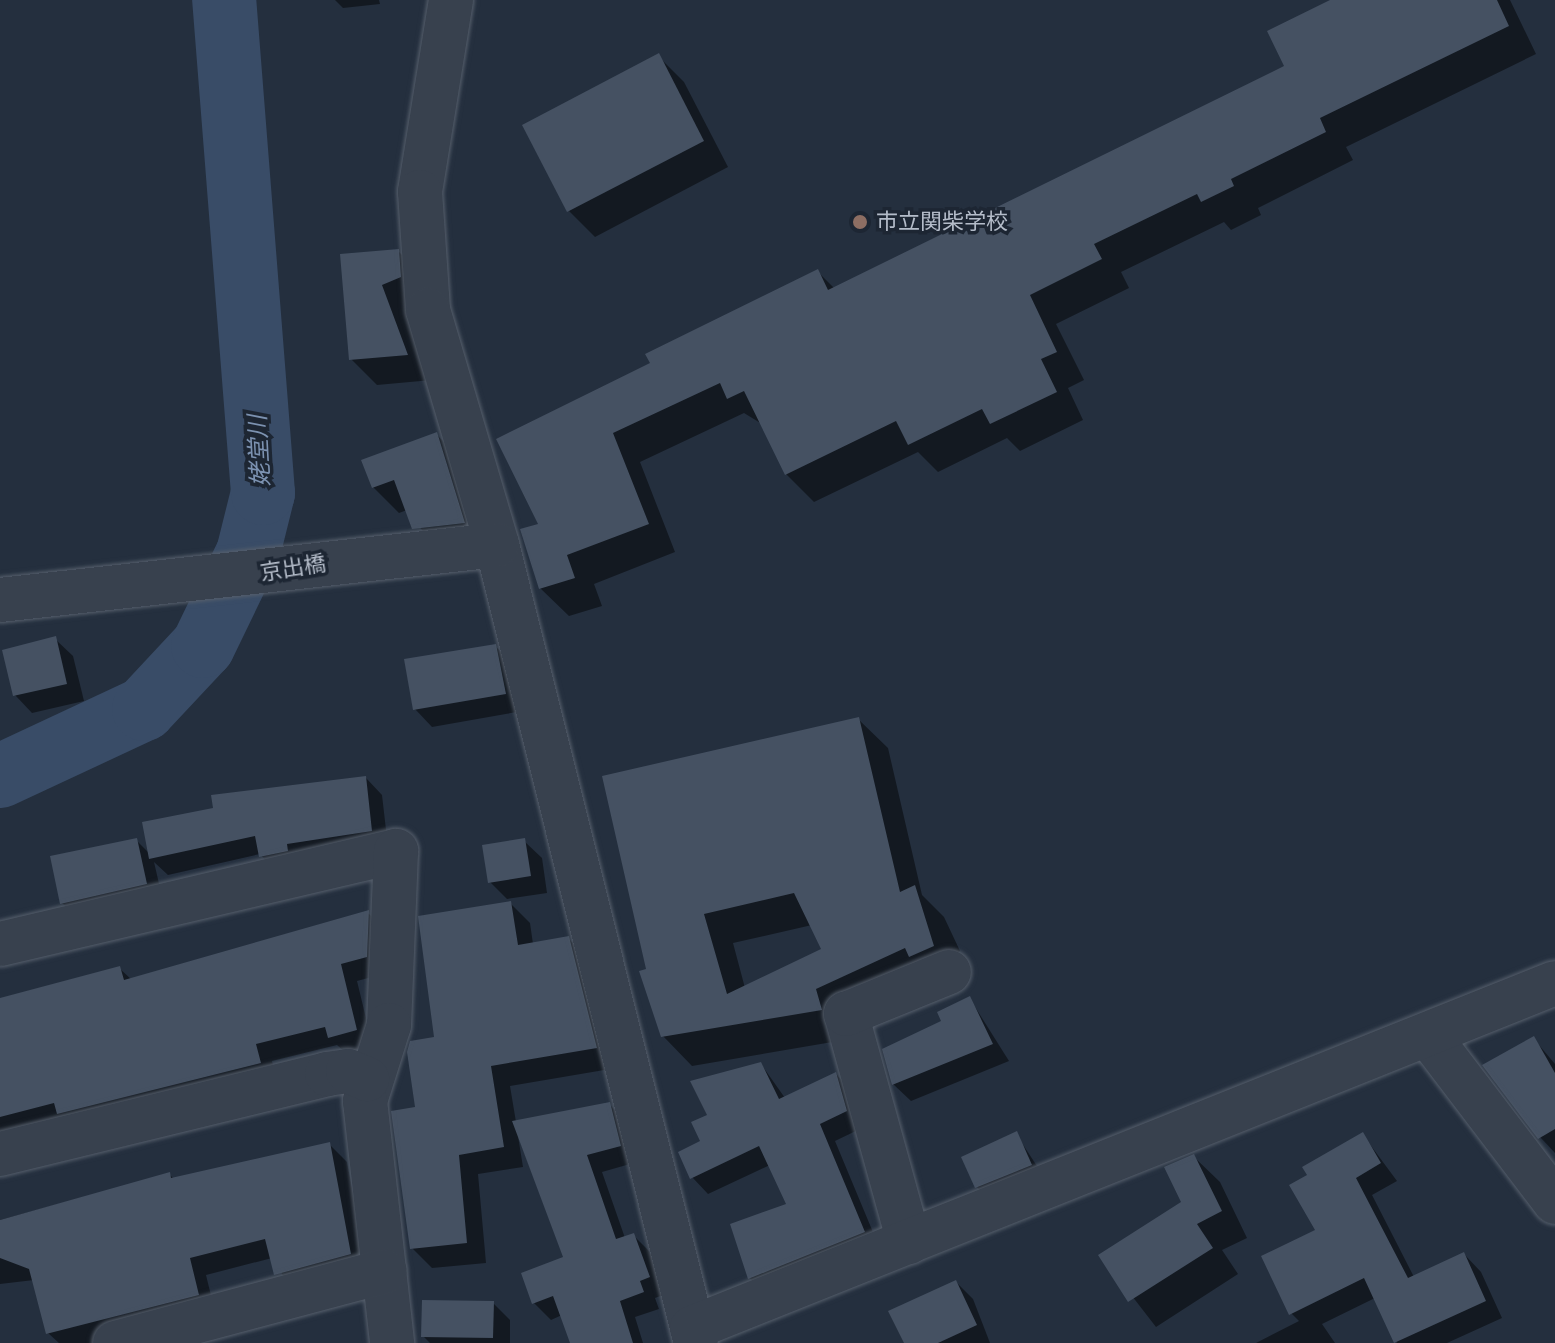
<!DOCTYPE html>
<meta charset="utf-8">
<style>
body{margin:0}
#map{position:relative;width:1555px;height:1343px;overflow:hidden;background:#242f3e;font-family:"PT Sans","Noto Sans JP",sans-serif}
div>[style]{position:absolute}
[style*='--x']{left:calc(var(--x)*1px);top:calc(var(--y)*1px);width:calc(var(--w)*1px);rotate:calc(var(--a)*1deg)}
.shadow>*{inset:0;background:#0007}
.river>*{height:64px;margin:-32px;padding:0 32px;transform-origin:32px;border-radius:32px;background:#394c67}
.building>*{inset:0;background:#455162}
.roads{filter:drop-shadow(0 0 2px #565f6c) drop-shadow(0 0 2px #565f6c)}
.minor>*{height:44px;margin:-22px;padding:0 22px;transform-origin:22px;border-radius:22px;background:#38414e}
.dots>*{width:22px;height:22px;translate:-50% -50%;box-sizing:border-box;border:4px solid #1d2633;border-radius:50%}
span{translate:-50% -50%;white-space:nowrap;text-align:center;line-height:1.15;-webkit-text-stroke:7px #1d2633;paint-order:stroke}
.poi-label{font-size:22px;color:#b4bcc9}
.left{translate:0 -50%;text-align:left}
.street-label{font-size:22px;color:#b4bcc9}
.water-label{font-size:24px;color:#7c92b1;font-style:italic}
</style>
<div id="map">
<div class="shadow">
<div style="clip-path:polygon(335px 0,379px 0,380px 4px,343px 8px)"></div>
<div style="clip-path:polygon(1334px 0,1510px 0,1536px 54px,1346px 147px,1353px 160px,1258px 208px,1261px 215px,1231px 230px,1224px 222px,1121px 272px,1129px 288px,1056px 324px,1084px 380px,1068px 388px,1083px 420px,1020px 451px,1007px 438px,938px 472px,918px 452px,814px 502px,786px 474px,762px 424px,744px 413px,640px 462px,675px 552px,594px 584px,602px 606px,569px 616px,540px 588px,541px 525px,652px 364px,817px 271px,835px 289px,1287px 67px)"></div>
<div style="clip-path:polygon(658px 56px,684px 82px,728px 167px,595px 237px,569px 211px)"></div>
<div style="clip-path:polygon(398px 251px,424px 277px,432px 380px,377px 385px,351px 359px,342px 256px)"></div>
<div style="clip-path:polygon(436px 434px,462px 460px,489px 549px,440px 554px,407px 510px,399px 513px,373px 487px)"></div>
<div style="clip-path:polygon(55px 639px,73px 656px,84px 701px,32px 713px,15px 695px)"></div>
<div style="clip-path:polygon(495px 646px,513px 663px,522px 711px,432px 727px,415px 709px)"></div>
<div style="clip-path:polygon(evenodd,858px 719px,888px 748px,922px 895px,944px 917px,960px 951px,850px 1039px,692px 1066px,663px 1036px,648px 970px,858px 719px,812px 925px,824px 950px,745px 988px,733px 943px,812px 925px)"></div>
<div style="clip-path:polygon(366px 778px,382px 795px,388px 847px,277px 873px,260px 854px,168px 875px,154px 862px,163px 901px,80px 920px,62px 903px,136px 840px,150px 854px,216px 809px,213px 797px)"></div>
<div style="clip-path:polygon(524px 841px,542px 858px,547px 893px,507px 899px,490px 882px)"></div>
<div style="clip-path:polygon(510px 903px,530px 923px,533px 944px,568px 938px,588px 958px,616px 1068px,510px 1086px,516px 1122px,609px 1104px,626px 1121px,637px 1162px,602px 1172px,625px 1238px,633px 1235px,650px 1252px,666px 1294px,655px 1298px,659px 1309px,635px 1317px,643px 1343px,572px 1343px,562px 1315px,551px 1320px,534px 1303px,565px 1259px,518px 1136px,523px 1167px,478px 1174px,486px 1263px,432px 1268px,412px 1248px,418px 1108px,436px 1039px)"></div>
<div style="clip-path:polygon(368px 913px,385px 930px,383px 974px,357px 981px,373px 1047px,347px 1054px,337px 1045px,272px 1061px,277px 1080px,0 1138px,0 1000px,119px 968px,132px 980px)"></div>
<div style="clip-path:polygon(970px 999px,1009px 1061px,911px 1101px,893px 1084px)"></div>
<div style="clip-path:polygon(1533px 1038px,1555px 1064px,1555px 1153px,1540px 1137px)"></div>
<div style="clip-path:polygon(761px 1064px,785px 1098px,836px 1074px,852px 1091px,862px 1128px,835px 1141px,880px 1249px,766px 1294px,750px 1278px,789px 1206px,770px 1165px,708px 1194px,692px 1177px,710px 1116px)"></div>
<div style="clip-path:polygon(1016px 1134px,1048px 1183px,994px 1204px,977px 1187px)"></div>
<div style="clip-path:polygon(1363px 1135px,1397px 1181px,1372px 1195px,1414px 1277px,1464px 1254px,1481px 1272px,1502px 1318px,1447px 1343px,1397px 1343px,1375px 1298px,1322px 1324px,1335px 1343px,1256px 1343px,1299px 1321px,1291px 1313px,1318px 1231px)"></div>
<div style="clip-path:polygon(329px 1144px,347px 1162px,368px 1271px,293px 1291px,272px 1258px,206px 1275px,215px 1312px,92px 1343px,59px 1343px,48px 1333px,34px 1280px,0 1284px,0 1220px,169px 1174px,175px 1180px)"></div>
<div style="clip-path:polygon(1194px 1157px,1220px 1182px,1247px 1238px,1222px 1250px,1238px 1274px,1156px 1327px,1101px 1256px,1183px 1203px)"></div>
<div style="clip-path:polygon(956px 1282px,973px 1299px,990px 1343px,904px 1343px)"></div>
<div style="clip-path:polygon(493px 1303px,510px 1320px,510px 1343px,430px 1343px,423px 1336px)"></div>
</div>
<div class="river">
<div style="--x:0;--y:776;--w:159;--a:-25"></div>
<div style="--x:144;--y:709;--w:86;--a:-46.9"></div>
<div style="--x:203;--y:646;--w:103;--a:-64.2"></div>
<div style="--x:248;--y:553;--w:62;--a:-76"></div>
<div style="--x:263;--y:493;--w:495;--a:-94.5"></div>
</div>
<div class="building">
<div style="clip-path:polygon(1330px 0,1497px 0,1509px 26px,1320px 118px,1326px 132px,1231px 179px,1234px 186px,1201px 202px,1197px 194px,1094px 244px,1102px 259px,1030px 295px,1057px 352px,1041px 359px,1057px 392px,990px 424px,982px 409px,908px 445px,896px 421px,785px 475px,744px 391px,727px 399px,720px 383px,613px 433px,649px 524px,567px 555px,575px 578px,539px 589px,520px 529px,538px 524px,496px 439px,650px 363px,645px 354px,818px 269px,828px 290px,1284px 66px,1267px 31px)"></div>
<div style="clip-path:polygon(659px 53px,704px 141px,567px 212px,522px 125px)"></div>
<div style="clip-path:polygon(399px 249px,401px 277px,382px 285px,408px 355px,349px 360px,340px 254px)"></div>
<div style="clip-path:polygon(437px 432px,465px 523px,412px 529px,394px 480px,372px 488px,361px 460px)"></div>
<div style="clip-path:polygon(56px 636px,67px 684px,13px 696px,2px 650px)"></div>
<div style="clip-path:polygon(496px 644px,506px 694px,413px 710px,404px 659px)"></div>
<div style="clip-path:polygon(evenodd,859px 717px,900px 892px,915px 885px,934px 946px,909px 957px,905px 948px,816px 989px,822px 1010px,661px 1037px,639px 971px,646px 969px,602px 776px,859px 717px,794px 893px,821px 949px,727px 994px,704px 914px,794px 893px)"></div>
<div style="clip-path:polygon(366px 776px,372px 831px,287px 844px,288px 851px,259px 857px,255px 836px,149px 859px,142px 822px,213px 808px,211px 795px)"></div>
<div style="clip-path:polygon(137px 838px,147px 884px,60px 904px,50px 856px)"></div>
<div style="clip-path:polygon(525px 838px,531px 876px,488px 883px,482px 845px)"></div>
<div style="clip-path:polygon(511px 901px,518px 945px,569px 936px,597px 1048px,491px 1066px,504px 1147px,459px 1155px,467px 1243px,410px 1249px,391px 1111px,415px 1107px,407px 1052px,410px 1041px,434px 1037px,418px 916px)"></div>
<div style="clip-path:polygon(369px 910px,367px 957px,341px 964px,357px 1030px,328px 1038px,325px 1027px,256px 1044px,261px 1063px,57px 1114px,54px 1103px,0 1117px,0 998px,120px 966px,124px 980px)"></div>
<div style="clip-path:polygon(970px 996px,993px 1044px,892px 1085px,882px 1049px,941px 1021px,937px 1012px)"></div>
<div style="clip-path:polygon(1534px 1036px,1555px 1073px,1555px 1129px,1538px 1139px,1482px 1065px)"></div>
<div style="clip-path:polygon(761px 1062px,779px 1099px,836px 1072px,847px 1111px,820px 1124px,865px 1232px,748px 1279px,730px 1224px,786px 1204px,759px 1146px,690px 1179px,678px 1152px,700px 1141px,691px 1122px,707px 1115px,690px 1081px)"></div>
<div style="clip-path:polygon(610px 1102px,621px 1146px,587px 1155px,616px 1239px,634px 1233px,650px 1277px,640px 1281px,644px 1292px,620px 1301px,633px 1343px,570px 1343px,553px 1296px,532px 1304px,521px 1273px,563px 1257px,512px 1121px)"></div>
<div style="clip-path:polygon(1017px 1131px,1032px 1165px,975px 1188px,961px 1157px)"></div>
<div style="clip-path:polygon(1363px 1132px,1381px 1163px,1356px 1178px,1408px 1278px,1464px 1252px,1486px 1301px,1394px 1343px,1364px 1278px,1289px 1315px,1261px 1256px,1315px 1230px,1289px 1185px,1307px 1175px,1302px 1167px)"></div>
<div style="clip-path:polygon(330px 1142px,351px 1254px,274px 1275px,265px 1239px,190px 1258px,199px 1295px,46px 1334px,29px 1269px,0 1258px,0 1220px,170px 1172px,171px 1178px)"></div>
<div style="clip-path:polygon(1194px 1154px,1222px 1211px,1197px 1224px,1213px 1248px,1128px 1302px,1098px 1255px,1181px 1202px,1164px 1167px)"></div>
<div style="clip-path:polygon(956px 1280px,977px 1325px,938px 1343px,904px 1343px,888px 1311px)"></div>
<div style="clip-path:polygon(422px 1300px,494px 1301px,493px 1338px,421px 1337px)"></div>
</div>
<div class="roads">
<div class="minor">
<div style="--x:451;--y:0;--w:194;--a:99.2"></div>
<div style="--x:420;--y:192;--w:118;--a:86.1"></div>
<div style="--x:428;--y:310;--w:245;--a:73.6"></div>
<div style="--x:497;--y:545;--w:822;--a:76"></div>
<div style="--x:0;--y:600;--w:500;--a:-6.31"></div>
<div style="--x:0;--y:944;--w:407;--a:-13.2"></div>
<div style="--x:396;--y:851;--w:174;--a:92.3"></div>
<div style="--x:389;--y:1025;--w:80;--a:107.5"></div>
<div style="--x:365;--y:1101;--w:244;--a:83.6"></div>
<div style="--x:1428;--y:1035;--w:210;--a:52.7"></div>
<div style="--x:0;--y:1154;--w:337;--a:-13.7"></div>
<div style="--x:327;--y:1074;--w:21;--a:-8"></div>
<div style="--x:348;--y:1071;--w:21;--a:23"></div>
<div style="--x:909;--y:1242;--w:237;--a:-105.4"></div>
<div style="--x:846;--y:1014;--w:111;--a:-22.2"></div>
<div style="--x:692;--y:1328;--w:929;--a:-21.79"></div>
<div style="--x:115;--y:1343;--w:279;--a:-14.9"></div>
</div>
</div>
<div class="dots">
<div style="left:860px;top:222px;background:#8d6e63"></div>
</div>
<div class="poi-label">
<span class="left" style="left:876px;top:222px">市立関柴学校</span>
</div>
<div class="street-label">
<span style="left:293px;top:568px;rotate:-9deg">京出橋</span>
</div>
<div class="water-label">
<span style="left:259px;top:451px;rotate:-93deg">姥堂川</span>
</div>
</div>
